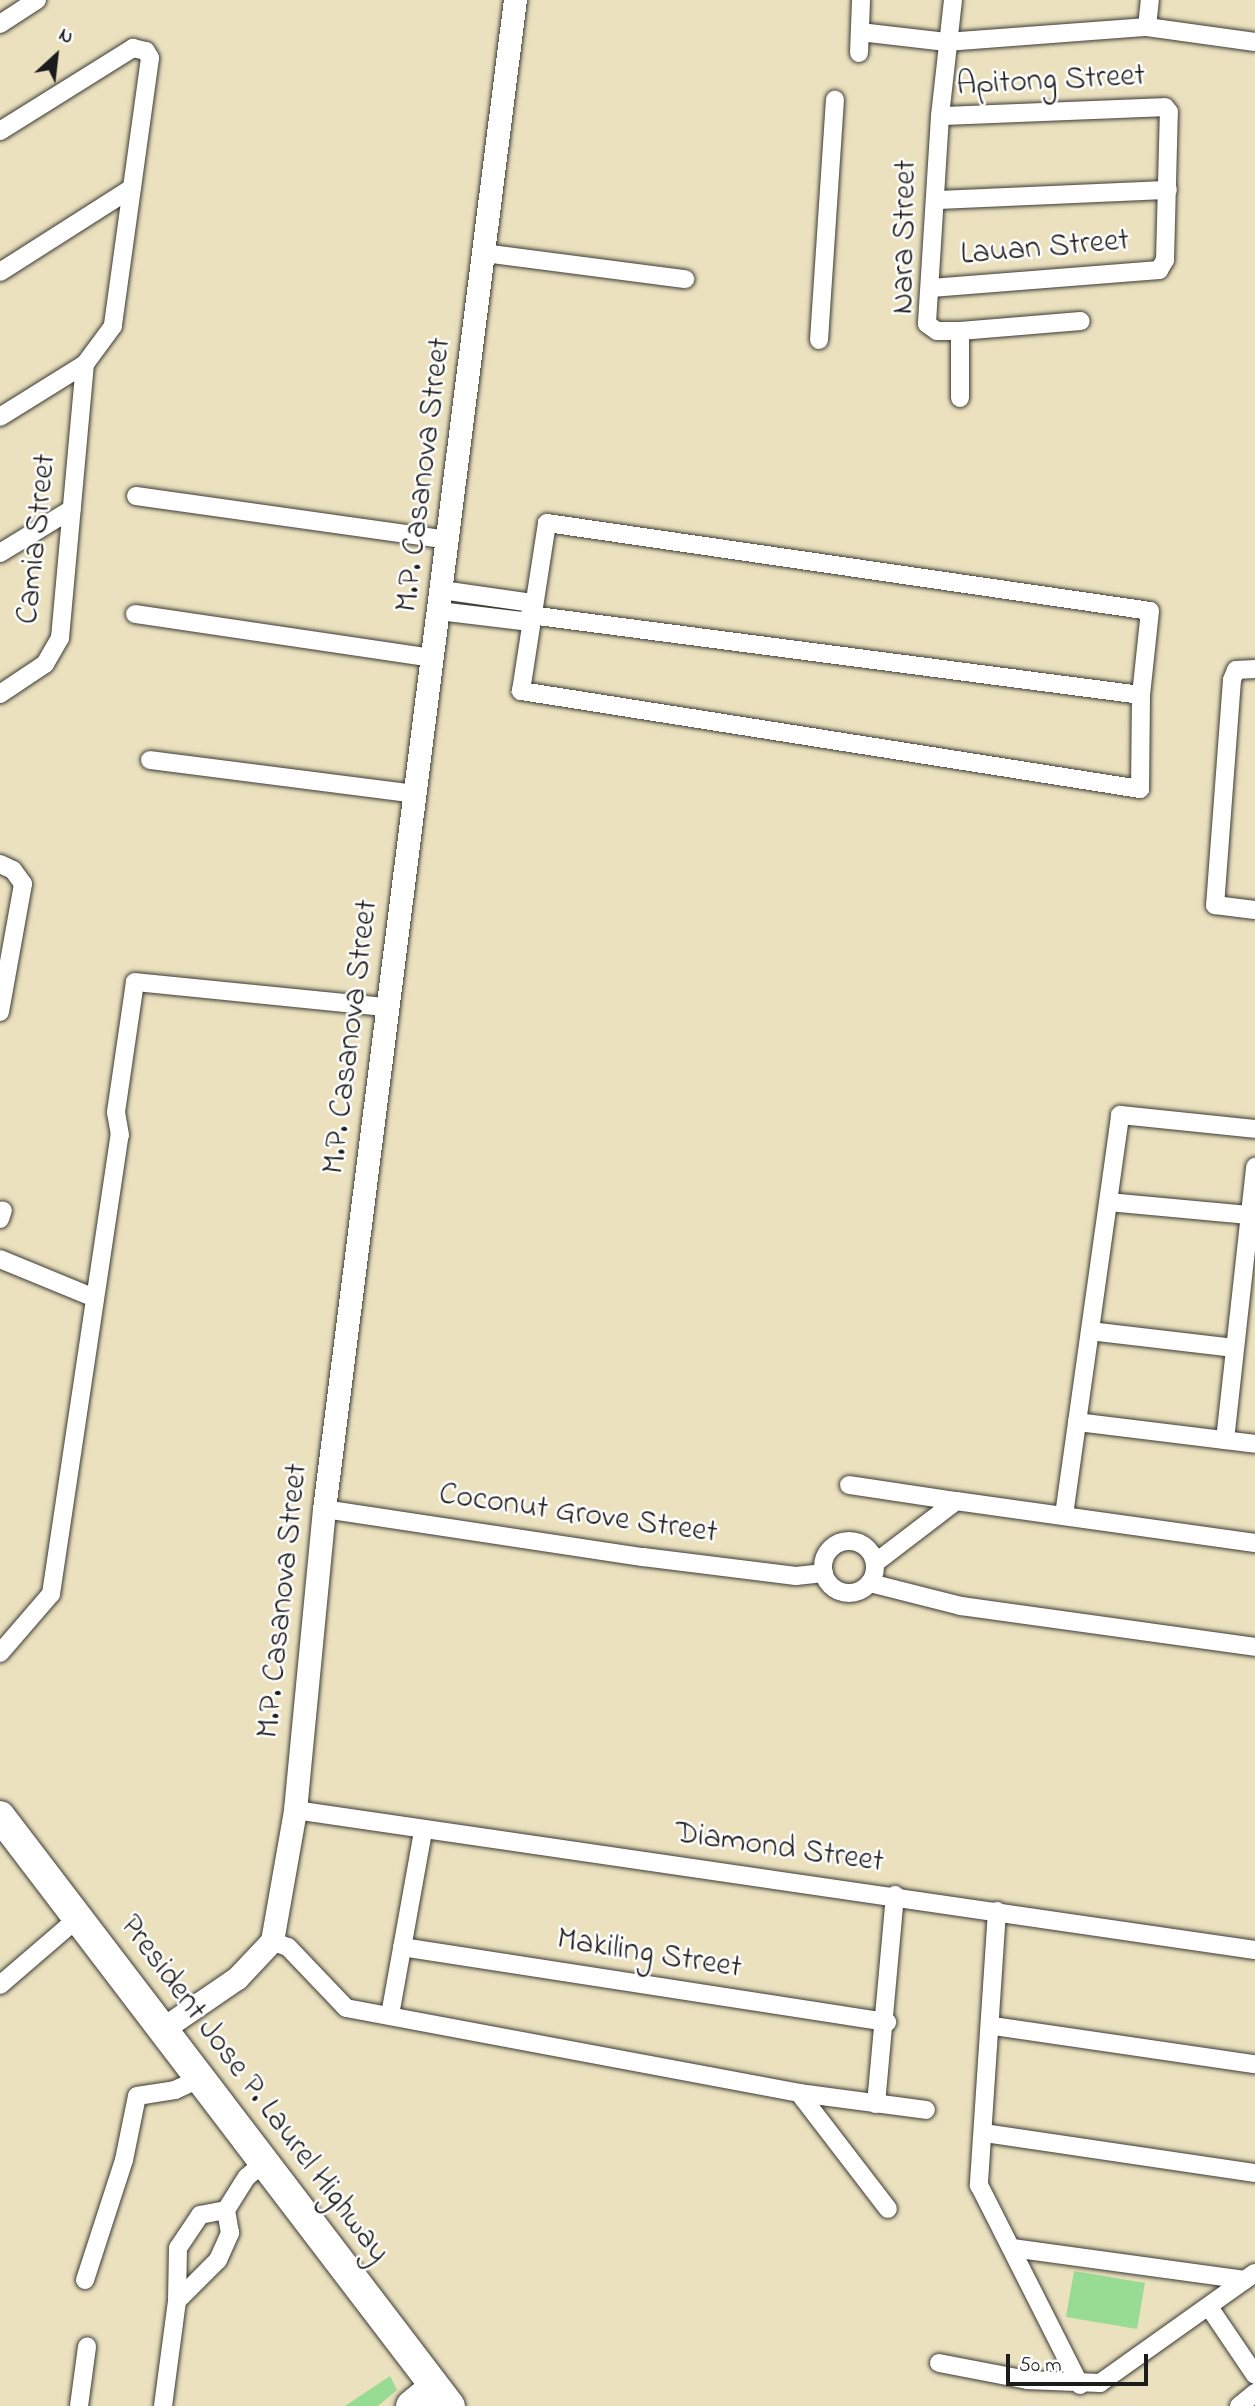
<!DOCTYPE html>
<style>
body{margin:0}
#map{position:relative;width:1255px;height:2406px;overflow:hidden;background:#ebe1bf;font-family:"Indie Flower",sans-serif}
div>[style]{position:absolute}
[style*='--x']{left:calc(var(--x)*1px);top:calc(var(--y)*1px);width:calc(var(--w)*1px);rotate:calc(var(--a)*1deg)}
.green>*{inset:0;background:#98db93}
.roads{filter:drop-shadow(0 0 2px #3b3a34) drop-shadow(0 0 2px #3b3a34)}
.minor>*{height:18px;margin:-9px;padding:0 9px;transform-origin:9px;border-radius:9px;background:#fff}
.minor>.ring{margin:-9px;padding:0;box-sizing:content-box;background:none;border:18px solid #fff;border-radius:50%}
.tertiary>*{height:23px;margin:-11.5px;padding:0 11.5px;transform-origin:11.5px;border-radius:11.5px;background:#fff}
.trunk>*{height:30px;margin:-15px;padding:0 15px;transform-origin:15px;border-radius:15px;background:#fff}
.motorway>*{height:33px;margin:-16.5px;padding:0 16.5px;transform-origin:16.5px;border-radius:16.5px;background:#fff}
span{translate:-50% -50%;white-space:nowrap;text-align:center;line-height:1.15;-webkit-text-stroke:5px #fff;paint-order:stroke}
.street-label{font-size:32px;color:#1c1c1c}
.north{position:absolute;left:21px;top:21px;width:70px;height:70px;-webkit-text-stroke:5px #fff;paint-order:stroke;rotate:27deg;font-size:19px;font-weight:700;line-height:28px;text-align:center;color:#1c1c1c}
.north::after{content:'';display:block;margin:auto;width:24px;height:32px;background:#1c1c1c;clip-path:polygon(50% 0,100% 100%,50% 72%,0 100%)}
.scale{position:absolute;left:1006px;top:2354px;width:142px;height:32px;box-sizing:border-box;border:4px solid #1c1c1c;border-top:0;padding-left:9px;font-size:21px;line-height:24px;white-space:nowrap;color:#1c1c1c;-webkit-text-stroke:5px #fff;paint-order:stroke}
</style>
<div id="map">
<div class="green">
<div style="clip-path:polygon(1074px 2271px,1145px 2283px,1137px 2329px,1066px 2317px)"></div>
<div style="clip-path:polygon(390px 2376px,397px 2390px,378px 2406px,345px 2406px)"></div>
</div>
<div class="roads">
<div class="minor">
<div style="--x:953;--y:0;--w:117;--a:96.4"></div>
<div style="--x:940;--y:116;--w:208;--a:93.6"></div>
<div style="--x:927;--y:324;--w:12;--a:35"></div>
<div style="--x:937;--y:331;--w:23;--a:0"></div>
<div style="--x:960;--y:331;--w:121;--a:-4.7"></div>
<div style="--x:0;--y:24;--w:44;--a:-33"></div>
<div style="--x:1147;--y:27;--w:27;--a:-84"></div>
<div style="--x:860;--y:32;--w:87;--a:6.6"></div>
<div style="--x:946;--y:42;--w:202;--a:-4.3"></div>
<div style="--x:1147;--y:27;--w:109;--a:7.9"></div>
<div style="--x:859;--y:53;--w:53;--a:-87.8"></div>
<div style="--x:0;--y:131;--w:157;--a:-32"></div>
<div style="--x:133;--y:48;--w:13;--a:13"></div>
<div style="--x:146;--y:51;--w:8;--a:60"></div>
<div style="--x:150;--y:58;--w:271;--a:97.9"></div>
<div style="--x:113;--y:326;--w:47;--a:126.4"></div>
<div style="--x:85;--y:364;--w:100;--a:148.1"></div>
<div style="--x:936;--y:200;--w:232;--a:-2.5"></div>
<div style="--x:484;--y:253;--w:203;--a:7.4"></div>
<div style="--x:0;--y:272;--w:156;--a:-32.5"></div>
<div style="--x:931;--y:288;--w:229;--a:-4.5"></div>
<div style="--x:1159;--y:270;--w:12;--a:-59"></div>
<div style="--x:1165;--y:260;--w:148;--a:-88.5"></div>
<div style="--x:1169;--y:112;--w:6;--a:-129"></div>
<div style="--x:1165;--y:107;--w:225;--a:177.7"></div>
<div style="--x:960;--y:331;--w:67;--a:90"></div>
<div style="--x:819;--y:340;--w:241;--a:-86.2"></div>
<div style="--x:136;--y:496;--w:315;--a:8"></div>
<div style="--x:547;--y:523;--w:609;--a:8.3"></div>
<div style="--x:1150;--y:611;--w:84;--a:96.1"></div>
<div style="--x:1141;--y:695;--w:94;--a:90.6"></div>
<div style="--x:1140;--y:789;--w:627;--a:-171"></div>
<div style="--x:521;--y:691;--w:170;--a:-81.2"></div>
<div style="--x:0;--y:553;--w:84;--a:-31.4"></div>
<div style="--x:442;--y:590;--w:91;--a:8.2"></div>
<div style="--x:439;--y:611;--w:92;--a:6.9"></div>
<div style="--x:135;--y:614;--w:301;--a:8.4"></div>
<div style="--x:530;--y:615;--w:616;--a:7.46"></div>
<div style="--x:1255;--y:669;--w:19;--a:177"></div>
<div style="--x:1236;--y:670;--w:11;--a:112"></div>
<div style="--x:1232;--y:680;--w:226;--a:94.3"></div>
<div style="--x:1215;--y:905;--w:40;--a:7.1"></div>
<div style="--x:0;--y:694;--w:54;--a:-33.7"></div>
<div style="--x:45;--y:664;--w:30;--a:-60"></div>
<div style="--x:60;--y:638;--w:275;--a:-84.8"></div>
<div style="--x:150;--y:760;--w:266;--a:7.3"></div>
<div style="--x:0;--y:864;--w:14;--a:25"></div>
<div style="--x:13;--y:870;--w:17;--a:54"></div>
<div style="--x:23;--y:884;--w:130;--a:100.2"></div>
<div style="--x:1109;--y:1202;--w:142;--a:5.3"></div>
<div style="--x:0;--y:1219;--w:9;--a:-72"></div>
<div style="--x:0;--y:1259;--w:100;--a:22.4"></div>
<div style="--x:1090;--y:1331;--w:145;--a:6.7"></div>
<div style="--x:1077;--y:1422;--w:179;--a:7"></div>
<div style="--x:1225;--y:1440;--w:275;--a:-83.7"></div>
<div style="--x:849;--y:1485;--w:108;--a:8.5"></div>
<div style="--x:324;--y:1509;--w:323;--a:8.6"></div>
<div style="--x:643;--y:1557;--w:154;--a:7.1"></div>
<div style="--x:796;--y:1576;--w:28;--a:-6"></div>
<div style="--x:1064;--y:1515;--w:404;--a:-82"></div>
<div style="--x:1120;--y:1115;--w:136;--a:5.9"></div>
<div class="ring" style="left:823px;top:1541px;width:34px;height:34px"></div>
<div style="--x:875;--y:1563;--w:102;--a:-37.4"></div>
<div style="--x:956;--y:1501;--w:302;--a:8"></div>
<div style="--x:870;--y:1583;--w:94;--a:14.2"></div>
<div style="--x:961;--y:1606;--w:297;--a:7.9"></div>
<div style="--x:0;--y:1653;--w:78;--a:-49.2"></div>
<div style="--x:51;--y:1594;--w:464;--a:-81.5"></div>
<div style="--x:120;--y:1135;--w:23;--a:-100"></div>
<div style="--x:116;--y:1112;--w:131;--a:-81.7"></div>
<div style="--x:135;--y:982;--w:252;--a:5.7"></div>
<div style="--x:295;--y:1810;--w:970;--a:8.3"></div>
<div style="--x:997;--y:1911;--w:275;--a:93.8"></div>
<div style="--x:979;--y:2185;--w:224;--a:63.2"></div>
<div style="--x:272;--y:1941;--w:17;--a:21"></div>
<div style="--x:288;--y:1947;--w:84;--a:46.4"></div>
<div style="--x:346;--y:2008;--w:461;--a:10.6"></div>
<div style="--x:799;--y:2093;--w:128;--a:7.6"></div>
<div style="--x:402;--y:1947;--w:491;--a:8.8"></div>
<div style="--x:0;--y:1985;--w:103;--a:-40.7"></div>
<div style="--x:390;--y:2015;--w:187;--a:-79.8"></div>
<div style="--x:993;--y:2026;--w:265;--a:8.3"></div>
<div style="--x:799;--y:2093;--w:146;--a:52.5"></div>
<div style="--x:876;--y:2104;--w:210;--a:-84.8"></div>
<div style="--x:984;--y:2133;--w:274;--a:8.4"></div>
<div style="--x:1012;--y:2248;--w:235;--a:7.8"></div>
<div style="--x:85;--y:2280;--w:126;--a:-72"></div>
<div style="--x:124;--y:2160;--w:65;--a:-78.5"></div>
<div style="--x:137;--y:2096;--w:38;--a:-9"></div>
<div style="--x:175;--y:2090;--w:26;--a:-25"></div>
<div style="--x:177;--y:2301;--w:58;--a:-45"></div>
<div style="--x:218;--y:2260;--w:30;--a:-66"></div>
<div style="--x:230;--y:2233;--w:23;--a:-100"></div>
<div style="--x:226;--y:2210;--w:39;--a:-58"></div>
<div style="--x:247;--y:2177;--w:23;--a:-41"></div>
<div style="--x:1209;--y:2307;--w:82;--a:55.9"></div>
<div style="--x:939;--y:2363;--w:90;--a:10.9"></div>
<div style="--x:1027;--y:2380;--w:73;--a:2.4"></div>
<div style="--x:1100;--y:2383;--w:190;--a:-35.4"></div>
<div style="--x:79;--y:2406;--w:60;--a:-82.3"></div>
<div style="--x:163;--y:2406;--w:106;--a:-82.4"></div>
<div style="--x:177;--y:2301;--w:53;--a:-88.9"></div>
<div style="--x:178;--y:2248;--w:40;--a:-56"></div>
<div style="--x:200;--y:2215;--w:26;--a:-11"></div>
<div style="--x:1239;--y:2406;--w:21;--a:-39"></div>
</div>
<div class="tertiary">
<div style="--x:161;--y:2030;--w:92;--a:-34.4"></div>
<div style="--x:237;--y:1978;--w:51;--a:-46.6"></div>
<div style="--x:272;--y:1941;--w:133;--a:-80"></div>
<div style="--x:295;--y:1810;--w:302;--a:-84.5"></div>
<div style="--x:324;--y:1509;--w:1521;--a:-82.79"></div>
</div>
<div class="trunk">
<div style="--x:0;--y:1816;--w:742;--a:52.67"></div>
</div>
<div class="motorway">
<div style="--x:412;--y:2406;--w:28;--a:-39"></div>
</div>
</div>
<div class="street-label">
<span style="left:1051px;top:82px;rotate:-3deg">Apitong Street</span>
<span style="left:906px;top:237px;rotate:-89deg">Nara Street</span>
<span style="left:1045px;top:249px;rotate:-5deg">Lauan Street</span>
<span style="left:425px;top:475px;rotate:-83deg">M.P. Casanova Street</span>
<span style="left:38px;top:539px;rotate:-84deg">Camia Street</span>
<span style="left:352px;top:1037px;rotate:-83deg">M.P. Casanova Street</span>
<span style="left:578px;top:1515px;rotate:8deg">Coconut Grove Street</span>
<span style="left:284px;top:1601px;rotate:-84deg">M.P. Casanova Street</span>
<span style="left:779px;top:1849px;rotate:8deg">Diamond Street</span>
<span style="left:649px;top:1955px;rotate:9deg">Makiling Street</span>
<span style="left:253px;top:2090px;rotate:53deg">President Jose P. Laurel Highway</span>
</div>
<div class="north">N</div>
<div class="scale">50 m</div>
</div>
